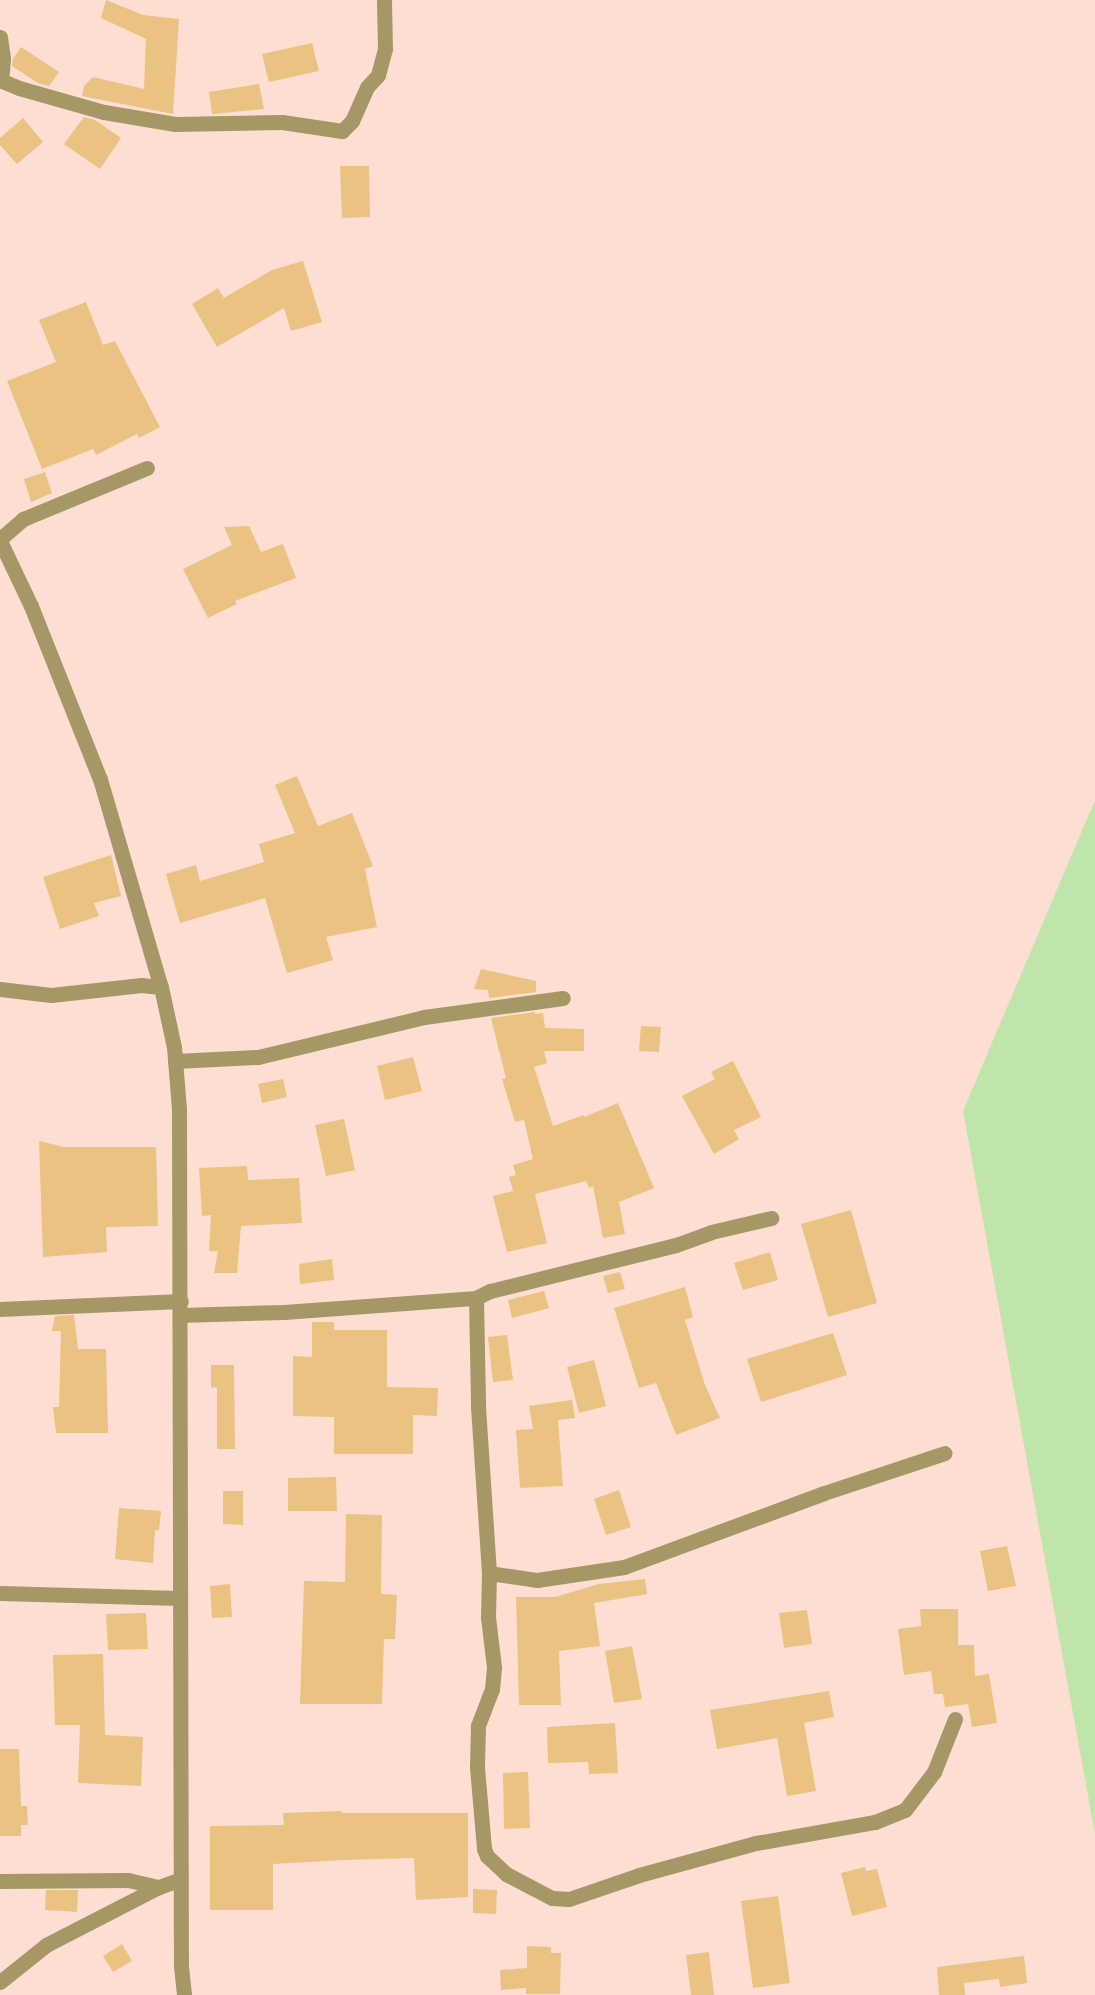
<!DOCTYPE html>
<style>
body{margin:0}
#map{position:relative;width:1095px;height:1995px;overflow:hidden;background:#feded3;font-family:Commissioner,sans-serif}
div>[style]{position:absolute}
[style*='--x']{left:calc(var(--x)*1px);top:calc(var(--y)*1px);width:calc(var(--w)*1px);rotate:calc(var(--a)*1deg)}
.green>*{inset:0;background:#bfe5aa}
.building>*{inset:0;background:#eac281}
.street>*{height:15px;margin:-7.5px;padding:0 7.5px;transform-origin:7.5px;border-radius:7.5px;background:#a59866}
span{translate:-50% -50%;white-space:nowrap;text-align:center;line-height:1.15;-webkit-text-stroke:4.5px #f9f1ee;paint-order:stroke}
</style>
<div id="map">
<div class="green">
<div style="clip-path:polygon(1095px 800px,1095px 1834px,963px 1111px)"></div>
</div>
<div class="building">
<div style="clip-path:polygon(106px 0,143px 15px,179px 19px,173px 114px,82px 96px,84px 86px,93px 77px,144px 89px,146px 39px,101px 18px)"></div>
<div style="clip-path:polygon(312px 43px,319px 71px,269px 82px,262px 54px)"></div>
<div style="clip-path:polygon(21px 47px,59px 72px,49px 86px,38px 83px,12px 66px,13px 59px)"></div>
<div style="clip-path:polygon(259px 84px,264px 109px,212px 114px,209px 92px)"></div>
<div style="clip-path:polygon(84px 117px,95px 120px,121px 138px,100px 169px,64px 144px)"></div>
<div style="clip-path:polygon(23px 118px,43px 142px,17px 164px,0 145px,0 138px)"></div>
<div style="clip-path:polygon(340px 166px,369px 166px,370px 217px,342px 218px)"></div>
<div style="clip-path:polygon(303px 261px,322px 322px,291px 331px,284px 308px,217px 347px,192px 304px,218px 288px,224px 298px,272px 270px)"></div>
<div style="clip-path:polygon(86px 302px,103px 345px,115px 341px,160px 427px,139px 438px,137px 434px,96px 455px,93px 449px,42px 469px,7px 381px,56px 362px,39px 320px)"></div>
<div style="clip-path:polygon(45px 472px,52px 493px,31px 502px,24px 479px)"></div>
<div style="clip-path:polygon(249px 526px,261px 552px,283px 544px,296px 578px,235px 601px,237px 604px,208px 618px,183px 569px,232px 545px,224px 527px)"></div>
<div style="clip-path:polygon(297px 776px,318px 826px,352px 813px,373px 866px,365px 869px,377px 927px,326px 937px,333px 960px,287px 973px,265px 898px,180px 923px,166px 874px,196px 865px,200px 881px,264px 862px,259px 844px,295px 833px,275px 785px)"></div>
<div style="clip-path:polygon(111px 855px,121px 896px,94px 903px,99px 916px,60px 929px,43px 877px)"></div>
<div style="clip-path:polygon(481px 969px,536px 981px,536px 992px,489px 998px,488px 990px,474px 989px)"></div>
<div style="clip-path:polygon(535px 1012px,535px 1014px,543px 1013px,545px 1028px,584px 1029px,584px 1051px,544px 1051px,547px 1063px,534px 1067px,553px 1126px,584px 1115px,584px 1117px,618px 1103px,654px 1188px,619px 1202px,625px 1234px,603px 1238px,593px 1186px,589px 1188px,586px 1181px,535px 1194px,547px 1243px,507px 1252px,493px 1196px,513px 1191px,509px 1177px,516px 1175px,513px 1165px,533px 1159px,524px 1120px,515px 1122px,502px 1079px,506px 1078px,491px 1018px)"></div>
<div style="clip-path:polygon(641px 1026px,661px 1027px,659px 1052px,639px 1051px)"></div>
<div style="clip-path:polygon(413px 1057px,422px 1091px,385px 1100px,377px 1066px)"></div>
<div style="clip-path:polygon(733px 1061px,761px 1117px,734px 1130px,739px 1139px,714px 1154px,682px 1096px,715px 1079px,711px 1072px)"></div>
<div style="clip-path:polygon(283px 1079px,287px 1097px,262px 1103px,258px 1084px)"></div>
<div style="clip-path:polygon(344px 1119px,355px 1170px,326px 1176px,315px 1125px)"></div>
<div style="clip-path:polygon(39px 1141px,64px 1147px,156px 1147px,158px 1226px,106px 1227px,107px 1252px,43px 1257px)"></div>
<div style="clip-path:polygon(247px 1166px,248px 1180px,299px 1178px,302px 1223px,241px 1226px,237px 1273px,214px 1273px,218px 1251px,209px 1251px,211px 1215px,202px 1216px,199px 1168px)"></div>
<div style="clip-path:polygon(851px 1210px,877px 1303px,828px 1317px,801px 1224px)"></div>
<div style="clip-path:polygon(770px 1252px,778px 1280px,743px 1290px,734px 1263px)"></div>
<div style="clip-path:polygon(332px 1259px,334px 1280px,300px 1284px,299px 1264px)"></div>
<div style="clip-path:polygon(620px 1272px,625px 1289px,608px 1293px,603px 1276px)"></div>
<div style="clip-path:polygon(685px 1287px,693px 1317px,685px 1320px,705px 1385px,720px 1418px,676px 1435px,656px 1383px,639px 1388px,614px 1308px)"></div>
<div style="clip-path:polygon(544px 1291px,549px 1308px,512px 1318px,508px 1300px)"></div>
<div style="clip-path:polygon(74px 1315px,78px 1349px,106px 1349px,108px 1433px,56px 1433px,53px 1407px,59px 1407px,61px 1331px,52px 1331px,55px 1316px)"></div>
<div style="clip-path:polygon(312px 1322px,334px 1322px,334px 1330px,387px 1330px,387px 1387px,438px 1388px,437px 1416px,413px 1415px,413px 1454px,334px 1454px,334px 1417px,293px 1416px,293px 1356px,312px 1357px)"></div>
<div style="clip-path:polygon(833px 1333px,847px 1375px,761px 1402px,747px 1359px)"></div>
<div style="clip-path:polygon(507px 1335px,513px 1380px,493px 1382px,488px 1337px)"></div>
<div style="clip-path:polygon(594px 1360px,606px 1406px,579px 1413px,567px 1367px)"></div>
<div style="clip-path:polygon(211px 1365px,234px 1365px,235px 1449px,217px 1449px,217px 1387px,211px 1388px)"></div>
<div style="clip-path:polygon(572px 1400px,575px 1418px,558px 1420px,563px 1486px,520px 1488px,516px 1430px,533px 1429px,529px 1406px)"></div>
<div style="clip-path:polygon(336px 1477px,337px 1511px,288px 1511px,288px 1478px)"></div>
<div style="clip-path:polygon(619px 1490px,631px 1527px,606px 1535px,594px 1499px)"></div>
<div style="clip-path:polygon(223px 1491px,243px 1491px,243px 1525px,223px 1524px)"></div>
<div style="clip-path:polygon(119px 1508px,161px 1511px,159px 1530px,155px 1530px,153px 1563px,115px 1559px)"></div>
<div style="clip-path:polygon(346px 1514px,382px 1515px,381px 1594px,397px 1595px,395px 1639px,384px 1639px,382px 1704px,300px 1704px,304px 1581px,345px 1582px)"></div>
<div style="clip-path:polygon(1007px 1546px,1016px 1586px,988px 1591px,980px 1551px)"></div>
<div style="clip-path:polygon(645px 1579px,647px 1594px,594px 1603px,600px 1646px,559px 1651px,561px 1705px,519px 1705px,516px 1597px,555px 1597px,599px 1584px)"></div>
<div style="clip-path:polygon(230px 1584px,232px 1617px,212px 1618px,210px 1586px)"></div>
<div style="clip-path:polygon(920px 1609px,958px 1609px,958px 1645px,974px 1645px,975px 1676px,989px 1674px,997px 1723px,972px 1727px,968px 1704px,945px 1707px,943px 1694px,934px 1694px,931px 1671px,904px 1675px,898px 1629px,921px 1626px)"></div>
<div style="clip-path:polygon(807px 1610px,812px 1644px,784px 1648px,779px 1613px)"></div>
<div style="clip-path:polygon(146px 1613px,148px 1649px,108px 1650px,106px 1614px)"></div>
<div style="clip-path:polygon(632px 1646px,642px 1699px,614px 1703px,605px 1651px)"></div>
<div style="clip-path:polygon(103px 1654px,105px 1735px,143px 1737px,141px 1786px,78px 1783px,80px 1725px,55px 1725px,53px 1655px)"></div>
<div style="clip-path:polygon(829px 1691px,834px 1717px,804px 1723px,816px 1791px,787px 1796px,777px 1738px,717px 1749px,710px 1710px)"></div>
<div style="clip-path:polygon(615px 1723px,618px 1773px,589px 1774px,588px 1762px,548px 1763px,547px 1727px)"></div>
<div style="clip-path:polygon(0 1749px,19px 1749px,21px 1806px,27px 1806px,28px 1825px,21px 1825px,21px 1836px,0 1836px)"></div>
<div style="clip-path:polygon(528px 1772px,530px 1828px,504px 1829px,503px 1773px)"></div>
<div style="clip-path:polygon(342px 1811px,342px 1813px,468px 1813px,468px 1897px,416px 1900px,414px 1858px,344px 1860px,273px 1864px,273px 1910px,210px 1910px,210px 1826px,284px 1825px,283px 1813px)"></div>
<div style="clip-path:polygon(865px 1867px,866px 1871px,877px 1869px,887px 1907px,852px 1916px,841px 1873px)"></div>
<div style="clip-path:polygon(473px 1889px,497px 1890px,496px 1914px,473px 1913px)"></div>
<div style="clip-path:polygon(46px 1890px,78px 1890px,77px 1912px,45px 1910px)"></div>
<div style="clip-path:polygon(778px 1896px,790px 1983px,753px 1988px,741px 1901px)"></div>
<div style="clip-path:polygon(122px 1944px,132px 1961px,113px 1972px,103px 1956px)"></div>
<div style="clip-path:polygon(527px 1946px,551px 1947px,551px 1953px,561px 1953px,560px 1994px,526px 1994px,526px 1988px,501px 1990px,500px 1970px,527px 1968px)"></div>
<div style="clip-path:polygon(709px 1952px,714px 1995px,691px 1995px,686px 1955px)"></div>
<div style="clip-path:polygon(1024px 1956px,1027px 1983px,1000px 1987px,999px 1979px,964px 1983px,965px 1995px,939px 1995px,937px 1967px)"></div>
</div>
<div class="street">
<div style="--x:0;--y:37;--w:22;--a:82"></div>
<div style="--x:3;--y:59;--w:22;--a:95"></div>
<div style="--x:0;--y:80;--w:21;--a:23"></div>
<div style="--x:19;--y:88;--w:88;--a:15.8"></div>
<div style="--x:104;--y:112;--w:72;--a:9.6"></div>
<div style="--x:175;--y:124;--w:107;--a:-1.1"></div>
<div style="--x:282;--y:122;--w:61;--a:8.5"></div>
<div style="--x:342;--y:131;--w:14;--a:-45"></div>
<div style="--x:352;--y:121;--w:37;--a:-66"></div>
<div style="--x:367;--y:87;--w:16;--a:-47"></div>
<div style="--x:378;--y:75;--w:27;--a:-75"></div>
<div style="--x:385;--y:49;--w:49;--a:-91.2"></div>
<div style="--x:0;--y:539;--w:30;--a:-41"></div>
<div style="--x:23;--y:519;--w:134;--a:-22.4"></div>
<div style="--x:0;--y:541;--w:72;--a:64.5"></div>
<div style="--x:31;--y:606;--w:186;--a:68.3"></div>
<div style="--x:100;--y:779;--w:217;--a:73.7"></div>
<div style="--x:161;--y:987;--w:61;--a:77.8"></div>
<div style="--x:174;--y:1047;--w:62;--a:85.4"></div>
<div style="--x:179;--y:1109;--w:857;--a:89.87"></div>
<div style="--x:181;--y:1966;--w:29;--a:84"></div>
<div style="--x:0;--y:989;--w:51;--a:6.7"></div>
<div style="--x:51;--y:995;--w:91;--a:-6.3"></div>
<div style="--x:141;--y:985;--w:20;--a:6"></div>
<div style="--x:175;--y:1061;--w:83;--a:-2.8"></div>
<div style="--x:258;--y:1057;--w:171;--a:-13.5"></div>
<div style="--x:424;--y:1017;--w:140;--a:-7.8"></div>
<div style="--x:476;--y:1298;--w:16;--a:-27"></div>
<div style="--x:490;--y:1291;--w:192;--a:-13.9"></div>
<div style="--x:676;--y:1245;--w:37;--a:-20"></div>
<div style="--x:711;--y:1232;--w:62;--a:-13.1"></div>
<div style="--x:0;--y:1309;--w:181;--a:-2.5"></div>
<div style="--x:180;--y:1315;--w:104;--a:-1.7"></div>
<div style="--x:284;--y:1312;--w:193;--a:-4.2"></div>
<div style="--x:476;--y:1298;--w:109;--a:88.9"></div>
<div style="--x:478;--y:1407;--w:166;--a:86.2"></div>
<div style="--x:489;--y:1573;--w:44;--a:91.3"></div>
<div style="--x:488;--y:1617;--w:50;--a:83.2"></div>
<div style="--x:494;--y:1667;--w:22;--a:95"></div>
<div style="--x:492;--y:1689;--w:40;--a:111"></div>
<div style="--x:478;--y:1726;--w:41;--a:91.4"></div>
<div style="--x:477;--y:1767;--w:82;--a:85.1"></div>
<div style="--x:484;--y:1849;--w:8;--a:67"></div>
<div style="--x:487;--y:1856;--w:26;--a:43"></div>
<div style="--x:506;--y:1874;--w:52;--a:27.6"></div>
<div style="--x:552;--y:1898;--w:17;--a:3"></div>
<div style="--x:569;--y:1899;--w:74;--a:-18.9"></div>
<div style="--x:639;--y:1875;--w:121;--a:-15.3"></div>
<div style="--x:756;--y:1843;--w:121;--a:-10"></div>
<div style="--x:875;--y:1822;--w:32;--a:-22"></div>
<div style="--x:905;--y:1810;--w:48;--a:-52.7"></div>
<div style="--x:934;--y:1772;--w:57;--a:-68.4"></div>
<div style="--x:489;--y:1573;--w:49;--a:8.3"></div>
<div style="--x:537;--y:1580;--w:88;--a:-8.5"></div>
<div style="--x:624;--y:1567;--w:213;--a:-20.3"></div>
<div style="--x:824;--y:1493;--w:127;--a:-18.3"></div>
<div style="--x:0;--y:1593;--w:179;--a:1.6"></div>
<div style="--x:0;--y:1881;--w:128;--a:-0.4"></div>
<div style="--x:128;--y:1880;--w:32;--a:13"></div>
<div style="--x:0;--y:1982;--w:59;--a:-38.8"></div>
<div style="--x:46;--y:1945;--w:127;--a:-27.2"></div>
<div style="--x:159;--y:1887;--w:23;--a:-20"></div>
</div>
</div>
